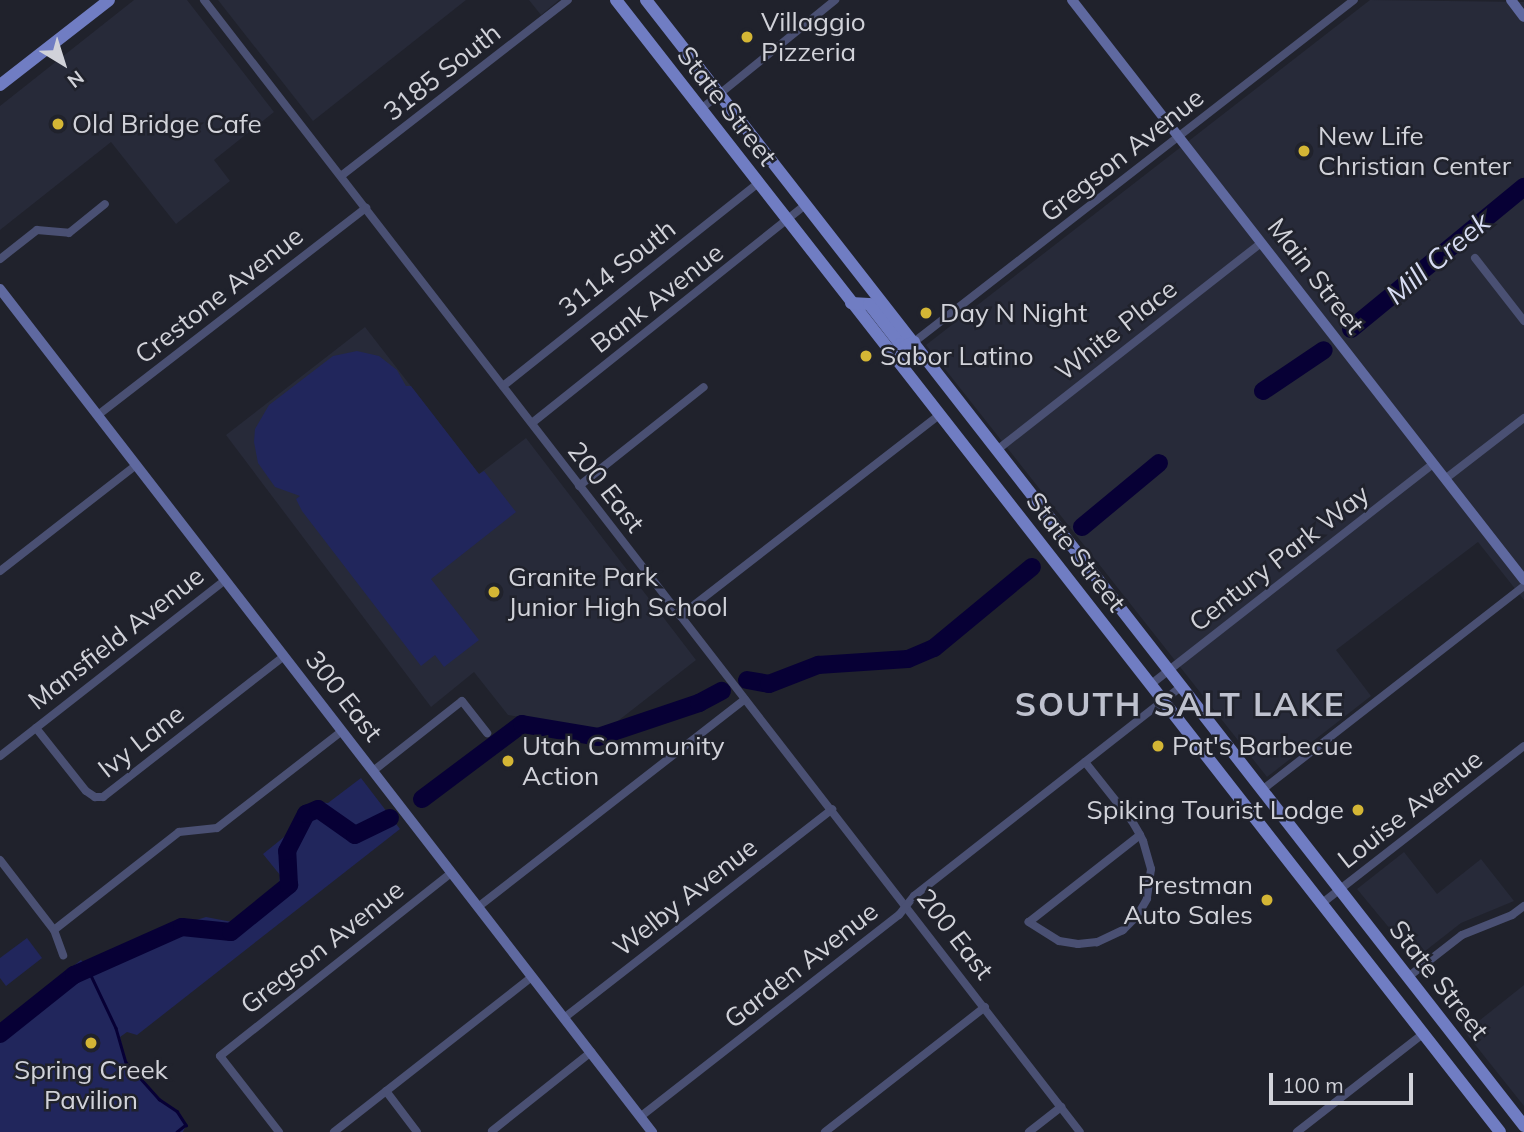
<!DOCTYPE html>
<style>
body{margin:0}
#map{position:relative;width:1524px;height:1132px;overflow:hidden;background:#20222c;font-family:Mulish,sans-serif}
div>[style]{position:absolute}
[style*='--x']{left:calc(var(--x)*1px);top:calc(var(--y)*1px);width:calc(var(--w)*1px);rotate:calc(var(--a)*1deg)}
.built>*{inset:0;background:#272a39}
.green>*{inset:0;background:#21265c}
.stream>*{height:2.5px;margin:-1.25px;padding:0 1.25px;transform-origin:1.25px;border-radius:1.25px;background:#070035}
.river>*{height:18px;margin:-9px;padding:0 9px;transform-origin:9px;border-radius:9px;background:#070035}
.street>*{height:8px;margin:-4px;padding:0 4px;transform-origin:4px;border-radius:4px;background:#4a5073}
.secondary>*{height:10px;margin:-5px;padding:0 5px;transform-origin:5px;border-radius:5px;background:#5f69a0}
.primary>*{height:12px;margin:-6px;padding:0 6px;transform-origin:6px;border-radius:6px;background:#707dc3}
.dots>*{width:19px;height:19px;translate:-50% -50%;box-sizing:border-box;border:4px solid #20222c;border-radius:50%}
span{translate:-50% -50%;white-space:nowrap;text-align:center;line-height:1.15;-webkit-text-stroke:5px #20222c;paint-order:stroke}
.poi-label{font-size:26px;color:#d1d2d9}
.left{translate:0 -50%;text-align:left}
.right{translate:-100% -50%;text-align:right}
.street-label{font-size:26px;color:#d1d2d9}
.water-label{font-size:28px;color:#d7dcf3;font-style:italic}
.district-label{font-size:33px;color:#bec1ce;font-weight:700;letter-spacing:2px}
.north{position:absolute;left:28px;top:28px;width:70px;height:70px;-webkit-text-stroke:5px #20222c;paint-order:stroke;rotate:142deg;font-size:19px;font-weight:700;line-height:28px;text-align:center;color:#d1d2d9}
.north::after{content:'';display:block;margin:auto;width:24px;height:32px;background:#d1d2d9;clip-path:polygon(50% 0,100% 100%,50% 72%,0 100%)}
.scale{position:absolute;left:1269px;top:1073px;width:144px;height:32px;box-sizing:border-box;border:4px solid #d1d2d9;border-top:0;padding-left:9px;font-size:21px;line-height:24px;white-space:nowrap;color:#d1d2d9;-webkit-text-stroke:5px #20222c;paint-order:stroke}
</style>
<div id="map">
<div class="built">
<div style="clip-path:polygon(134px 0,187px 0,274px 112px,214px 160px,230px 181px,176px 224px,111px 142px,0 230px,0 106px)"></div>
<div style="clip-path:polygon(218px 0,466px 0,313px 121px)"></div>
<div style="clip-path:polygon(529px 0,559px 0,541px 15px)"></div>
<div style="clip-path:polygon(1370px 0,1524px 2px,1524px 600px,1478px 542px,1336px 650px,1371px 696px,1267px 777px,926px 345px)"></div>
<div style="clip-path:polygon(365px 327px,479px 474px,526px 438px,696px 660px,605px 731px,508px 715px,474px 672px,431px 707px,226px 435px)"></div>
<div style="clip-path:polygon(1404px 852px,1437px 894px,1481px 859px,1514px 901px,1461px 923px,1415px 959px,1357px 889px)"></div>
<div style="clip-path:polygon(1524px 985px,1524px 1106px,1465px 1032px)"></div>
</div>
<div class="green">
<div style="clip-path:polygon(357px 351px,379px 356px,397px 370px,406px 386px,411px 386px,479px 474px,484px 471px,516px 512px,431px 579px,479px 640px,444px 667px,435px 655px,421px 666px,302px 511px,296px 499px,300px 496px,275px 487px,258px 463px,254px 442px,255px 429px,269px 405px,333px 356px)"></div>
<div style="clip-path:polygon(361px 778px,400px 829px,137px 1035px,127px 1032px,120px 1037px,126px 1062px,159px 1099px,177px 1111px,186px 1125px,183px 1132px,0 1132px,0 1024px,81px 960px,87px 967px,118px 946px,163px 930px,173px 922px,177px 926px,206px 917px,232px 922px,279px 885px,280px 875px,263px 854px,289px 833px,307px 806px,318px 802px,328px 803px)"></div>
<div style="clip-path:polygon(27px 938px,42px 958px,6px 986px,0 978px,0 958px)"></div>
</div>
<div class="stream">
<div style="--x:88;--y:969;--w:65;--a:64.6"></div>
<div style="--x:116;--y:1028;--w:35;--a:74"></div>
<div style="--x:126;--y:1062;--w:50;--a:48.3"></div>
<div style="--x:159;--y:1099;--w:22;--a:34"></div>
<div style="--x:177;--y:1111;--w:17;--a:57"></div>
<div style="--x:186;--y:1125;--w:11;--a:142"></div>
</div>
<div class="river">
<div style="--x:1351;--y:329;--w:224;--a:-39.4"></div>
<div style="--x:1263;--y:391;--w:73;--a:-33.9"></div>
<div style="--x:1082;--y:527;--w:100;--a:-39.7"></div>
<div style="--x:747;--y:680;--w:22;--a:10"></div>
<div style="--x:769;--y:684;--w:53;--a:-21.2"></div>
<div style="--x:818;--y:665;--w:90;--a:-3.8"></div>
<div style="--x:908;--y:659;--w:28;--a:-23"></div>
<div style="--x:934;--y:648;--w:127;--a:-39.6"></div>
<div style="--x:422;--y:799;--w:125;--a:-36.9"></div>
<div style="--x:522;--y:724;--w:77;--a:9.7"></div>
<div style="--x:598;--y:737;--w:107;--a:-18.6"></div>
<div style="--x:699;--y:703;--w:26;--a:-28"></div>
<div style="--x:0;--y:1034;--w:95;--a:-38.6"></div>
<div style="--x:74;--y:975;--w:118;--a:-24"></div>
<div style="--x:182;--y:927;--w:49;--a:5.8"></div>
<div style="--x:231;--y:932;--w:75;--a:-39"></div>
<div style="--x:289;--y:885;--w:34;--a:-93"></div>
<div style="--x:287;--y:851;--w:42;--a:-62.8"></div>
<div style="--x:306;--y:814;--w:13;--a:-23"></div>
<div style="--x:318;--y:809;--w:45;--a:35.1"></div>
<div style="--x:355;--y:835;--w:39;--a:-26"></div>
</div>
<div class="street">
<div style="--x:204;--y:0;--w:1431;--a:52.27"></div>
<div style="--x:701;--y:109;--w:173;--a:-39.1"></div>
<div style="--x:341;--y:176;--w:287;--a:-37.8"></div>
<div style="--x:1475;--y:258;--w:80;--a:52.1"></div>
<div style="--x:0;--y:259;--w:47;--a:-38.1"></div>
<div style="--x:37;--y:230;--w:32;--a:5"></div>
<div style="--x:69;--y:233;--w:46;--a:-38.9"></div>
<div style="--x:914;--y:342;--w:557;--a:-37.86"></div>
<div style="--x:503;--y:386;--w:326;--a:-38.5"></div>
<div style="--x:98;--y:415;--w:339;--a:-37.7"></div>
<div style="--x:532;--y:423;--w:351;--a:-38.6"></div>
<div style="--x:997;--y:450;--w:335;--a:-38.1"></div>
<div style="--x:1445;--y:479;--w:100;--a:-37.7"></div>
<div style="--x:579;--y:486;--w:159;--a:-38.4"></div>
<div style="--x:0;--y:571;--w:172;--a:-37.9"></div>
<div style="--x:680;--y:616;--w:329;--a:-37.8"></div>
<div style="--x:1150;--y:685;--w:359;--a:-38"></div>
<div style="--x:36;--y:728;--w:80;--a:51.6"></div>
<div style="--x:86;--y:791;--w:11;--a:34"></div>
<div style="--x:95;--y:797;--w:8;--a:0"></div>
<div style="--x:103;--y:797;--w:229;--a:-37.9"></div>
<div style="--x:0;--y:756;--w:286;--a:-38"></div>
<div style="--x:1085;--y:762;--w:75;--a:51.5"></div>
<div style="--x:1132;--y:821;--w:16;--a:60"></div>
<div style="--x:1140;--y:835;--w:7;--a:63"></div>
<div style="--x:1143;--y:841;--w:29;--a:74"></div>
<div style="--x:1151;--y:869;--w:30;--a:98"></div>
<div style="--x:1147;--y:899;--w:20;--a:120"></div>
<div style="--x:1137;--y:916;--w:20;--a:135"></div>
<div style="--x:1123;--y:930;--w:29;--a:155"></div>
<div style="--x:1097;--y:942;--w:19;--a:174"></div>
<div style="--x:1078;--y:944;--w:19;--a:-171"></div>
<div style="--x:1059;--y:941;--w:36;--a:-148"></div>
<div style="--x:1029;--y:922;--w:141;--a:-38.1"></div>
<div style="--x:373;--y:771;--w:113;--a:-38.2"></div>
<div style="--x:462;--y:701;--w:41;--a:52"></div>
<div style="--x:1262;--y:790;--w:332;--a:-37.9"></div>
<div style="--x:0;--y:860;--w:88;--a:52.4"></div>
<div style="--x:54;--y:930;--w:27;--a:70"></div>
<div style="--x:1321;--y:904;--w:257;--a:-37.9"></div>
<div style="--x:478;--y:907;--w:338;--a:-37.9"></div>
<div style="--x:54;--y:930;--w:159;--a:-38.1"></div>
<div style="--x:179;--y:832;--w:38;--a:-6"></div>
<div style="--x:217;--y:828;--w:158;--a:-37.8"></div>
<div style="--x:1408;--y:977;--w:68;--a:-37.9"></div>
<div style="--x:1462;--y:935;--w:54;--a:-21.8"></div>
<div style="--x:1512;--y:915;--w:15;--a:-37"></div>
<div style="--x:564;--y:1018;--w:340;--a:-37.9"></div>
<div style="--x:386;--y:1091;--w:51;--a:52.9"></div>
<div style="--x:640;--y:1117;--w:328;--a:-38"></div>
<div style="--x:899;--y:915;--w:24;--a:-52"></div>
<div style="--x:914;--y:896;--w:339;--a:-38.1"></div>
<div style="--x:492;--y:1131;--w:127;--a:-38.6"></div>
<div style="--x:279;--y:1132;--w:96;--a:-127.8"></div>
<div style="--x:220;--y:1056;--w:295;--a:-38.4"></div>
<div style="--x:334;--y:1132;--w:251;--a:-38.1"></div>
<div style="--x:825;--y:1132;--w:203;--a:-38"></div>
<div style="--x:1029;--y:1132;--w:41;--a:-38"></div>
<div style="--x:1297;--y:1132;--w:160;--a:-37.9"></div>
</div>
<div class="secondary">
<div style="--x:1072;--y:0;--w:735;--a:52.07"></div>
<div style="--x:1511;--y:0;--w:21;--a:53"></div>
<div style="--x:0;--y:289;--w:1066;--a:52.28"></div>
</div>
<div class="primary">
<div style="--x:616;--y:0;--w:1436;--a:52.01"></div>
<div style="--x:646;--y:0;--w:1428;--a:52.05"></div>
<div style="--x:0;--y:85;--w:138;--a:-37.9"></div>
<div style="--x:851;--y:303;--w:18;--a:3"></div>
<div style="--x:869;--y:304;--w:51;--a:52.2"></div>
<div style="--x:900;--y:344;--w:5;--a:22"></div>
<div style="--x:905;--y:346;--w:10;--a:-24"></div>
</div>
<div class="dots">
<div style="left:747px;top:37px;background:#d4b635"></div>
<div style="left:58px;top:124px;background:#d4b635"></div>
<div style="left:1304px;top:151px;background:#d4b635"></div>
<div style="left:926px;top:313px;background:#d4b635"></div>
<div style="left:866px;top:356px;background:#d4b635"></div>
<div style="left:494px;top:592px;background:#d4b635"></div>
<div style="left:1158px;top:746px;background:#d4b635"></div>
<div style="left:508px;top:761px;background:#d4b635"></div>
<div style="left:1358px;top:810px;background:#d4b635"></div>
<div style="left:1267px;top:900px;background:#d4b635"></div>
<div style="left:91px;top:1043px;background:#d4b635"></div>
</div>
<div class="poi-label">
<span class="left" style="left:761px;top:37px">Villaggio<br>Pizzeria</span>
<span class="left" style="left:72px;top:124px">Old Bridge Cafe</span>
<span class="left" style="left:1318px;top:151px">New Life<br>Christian Center</span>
<span class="left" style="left:940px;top:313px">Day N Night</span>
<span class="left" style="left:880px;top:356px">Sabor Latino</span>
<span class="left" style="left:508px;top:592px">Granite Park<br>Junior High School</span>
<span class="left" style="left:522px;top:761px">Utah Community<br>Action</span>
<span class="left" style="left:1172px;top:746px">Pat's Barbecue</span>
<span class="right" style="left:1344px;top:810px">Spiking Tourist Lodge</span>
<span class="right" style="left:1253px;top:900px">Prestman<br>Auto Sales</span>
<span style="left:91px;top:1085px">Spring Creek<br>Pavilion</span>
</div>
<div class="street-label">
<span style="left:442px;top:72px;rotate:-38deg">3185 South</span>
<span style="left:727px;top:106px;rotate:52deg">State Street</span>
<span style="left:1122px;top:155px;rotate:-38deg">Gregson Avenue</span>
<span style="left:617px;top:268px;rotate:-38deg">3114 South</span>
<span style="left:1316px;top:276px;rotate:52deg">Main Street</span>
<span style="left:219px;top:295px;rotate:-38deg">Crestone Avenue</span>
<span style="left:657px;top:298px;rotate:-38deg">Bank Avenue</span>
<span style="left:1116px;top:330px;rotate:-38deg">White Place</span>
<span style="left:606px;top:487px;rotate:52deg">200 East</span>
<span style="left:1076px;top:552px;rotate:52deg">State Street</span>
<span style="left:1279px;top:558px;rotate:-38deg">Century Park Way</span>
<span style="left:116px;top:638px;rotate:-38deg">Mansfield Avenue</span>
<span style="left:344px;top:696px;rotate:52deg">300 East</span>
<span style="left:141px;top:741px;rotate:-38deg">Ivy Lane</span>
<span style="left:1410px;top:809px;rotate:-38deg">Louise Avenue</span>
<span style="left:685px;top:897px;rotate:-38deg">Welby Avenue</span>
<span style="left:955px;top:934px;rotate:52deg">200 East</span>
<span style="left:322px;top:947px;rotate:-38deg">Gregson Avenue</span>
<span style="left:801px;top:965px;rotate:-38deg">Garden Avenue</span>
<span style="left:1439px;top:980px;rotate:52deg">State Street</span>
</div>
<div class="water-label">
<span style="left:1438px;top:258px;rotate:-40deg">Mill Creek</span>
</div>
<div class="district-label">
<span style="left:1180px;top:704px">SOUTH SALT LAKE</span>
</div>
<div class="north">N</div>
<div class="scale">100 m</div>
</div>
